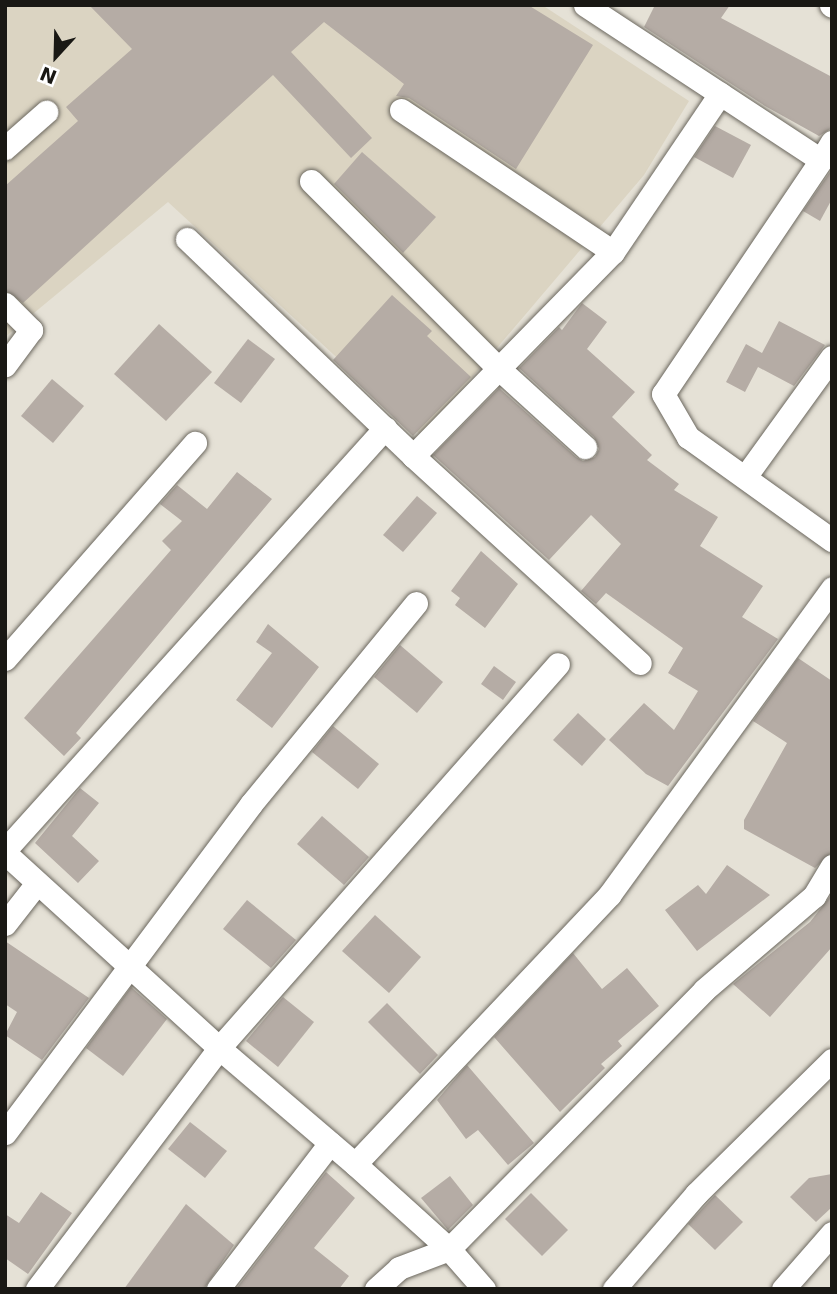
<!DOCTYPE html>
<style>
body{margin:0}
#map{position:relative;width:837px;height:1294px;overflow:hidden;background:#e5e1d6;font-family:"DejaVu Sans",sans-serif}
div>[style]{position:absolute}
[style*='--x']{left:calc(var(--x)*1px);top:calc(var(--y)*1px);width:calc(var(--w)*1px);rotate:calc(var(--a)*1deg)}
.built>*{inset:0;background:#dbd4c2}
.building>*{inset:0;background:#b5aca5}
.roads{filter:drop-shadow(0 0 2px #6b675e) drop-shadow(0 0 2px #6b675e)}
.minor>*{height:23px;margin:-11.5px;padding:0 11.5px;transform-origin:11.5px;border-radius:11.5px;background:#fff}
span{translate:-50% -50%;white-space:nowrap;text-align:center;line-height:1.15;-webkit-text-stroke:7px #fff;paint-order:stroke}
.frame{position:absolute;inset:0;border:7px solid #191814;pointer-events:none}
.north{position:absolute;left:21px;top:21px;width:70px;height:70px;-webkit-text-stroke:5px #fff;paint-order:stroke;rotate:202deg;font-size:19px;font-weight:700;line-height:28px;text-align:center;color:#191814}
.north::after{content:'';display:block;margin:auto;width:24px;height:32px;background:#191814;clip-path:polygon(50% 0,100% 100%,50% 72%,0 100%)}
</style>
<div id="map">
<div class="built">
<div style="clip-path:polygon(5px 5px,542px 5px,689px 101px,644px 175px,422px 436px,168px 202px,5px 337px)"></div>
</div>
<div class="building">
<div style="clip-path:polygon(89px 5px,528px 5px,593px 45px,516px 169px,409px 98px,396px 96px,404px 84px,324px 22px,291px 52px,372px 138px,351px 158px,273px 75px,23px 303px,5px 290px,5px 186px,78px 121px,66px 107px,132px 49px)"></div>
<div style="clip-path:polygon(655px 5px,730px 5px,721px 18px,832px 77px,832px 128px,819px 136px,765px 106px,644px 27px)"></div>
<div style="clip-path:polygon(715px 126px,751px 145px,733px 178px,694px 157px)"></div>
<div style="clip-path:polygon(362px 152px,436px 217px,403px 253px,334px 184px)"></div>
<div style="clip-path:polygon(832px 169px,832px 199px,820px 221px,803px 211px)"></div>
<div style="clip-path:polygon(392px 295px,432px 331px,427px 336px,471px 377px,413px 436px,333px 360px)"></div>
<div style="clip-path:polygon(582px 303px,607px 322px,587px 349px,635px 392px,612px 417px,652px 455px,647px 460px,679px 484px,674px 490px,718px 517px,700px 546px,763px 586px,742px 617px,778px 639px,668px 786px,646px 774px,609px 740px,644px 703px,674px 730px,698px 691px,668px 673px,683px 648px,606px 593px,596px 604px,581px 591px,621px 544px,591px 515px,549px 560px,433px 455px,499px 388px,576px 457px,583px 461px,595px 457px,599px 449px,594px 437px,519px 368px,559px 327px,562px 330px)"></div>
<div style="clip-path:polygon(779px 321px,825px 345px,794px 386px,758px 367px,745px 392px,726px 382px,746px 344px,762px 353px)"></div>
<div style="clip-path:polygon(159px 324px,212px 372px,166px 421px,114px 374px)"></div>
<div style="clip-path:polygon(248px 339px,275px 359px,241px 403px,214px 383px)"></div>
<div style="clip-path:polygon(52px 379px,84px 406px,53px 443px,21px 416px)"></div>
<div style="clip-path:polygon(237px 472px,272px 499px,76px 733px,81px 738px,64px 756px,24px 718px,171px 550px,162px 541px,182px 521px,160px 504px,177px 485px,207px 509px)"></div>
<div style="clip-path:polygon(417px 496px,437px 513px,403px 552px,383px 535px)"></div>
<div style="clip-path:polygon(481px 551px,518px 584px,485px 628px,455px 605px,460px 598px,451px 591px)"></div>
<div style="clip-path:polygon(268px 624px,319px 667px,272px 728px,236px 700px,272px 653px,256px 642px)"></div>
<div style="clip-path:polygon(400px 645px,443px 682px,417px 713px,374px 677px)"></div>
<div style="clip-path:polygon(798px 658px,832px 681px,832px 852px,815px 868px,744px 829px,744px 820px,787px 743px,753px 721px)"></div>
<div style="clip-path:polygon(494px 666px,516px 682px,503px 700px,481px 684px)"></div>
<div style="clip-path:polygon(578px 713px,606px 739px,582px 766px,553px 740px)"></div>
<div style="clip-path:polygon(333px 726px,379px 764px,358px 789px,312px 752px)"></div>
<div style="clip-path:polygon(80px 788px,99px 803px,72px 836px,99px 861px,78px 883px,35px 843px)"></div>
<div style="clip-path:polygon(322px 816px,369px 857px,344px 885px,297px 844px)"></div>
<div style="clip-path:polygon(727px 865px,770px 895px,697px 951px,665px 910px,698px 885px,706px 894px)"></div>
<div style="clip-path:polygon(832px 894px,832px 947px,770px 1017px,733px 984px,810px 922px)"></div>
<div style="clip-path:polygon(247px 900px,296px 940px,271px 968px,223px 929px)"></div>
<div style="clip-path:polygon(375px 915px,421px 957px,389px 993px,342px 951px)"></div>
<div style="clip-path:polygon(5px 941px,89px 998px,42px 1060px,5px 1035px,17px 1012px,5px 1004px)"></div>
<div style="clip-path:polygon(573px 953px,602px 989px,627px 968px,659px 1006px,618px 1041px,622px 1046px,601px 1064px,605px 1068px,560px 1112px,494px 1037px)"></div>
<div style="clip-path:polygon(131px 987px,167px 1019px,123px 1076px,86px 1048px)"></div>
<div style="clip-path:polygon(283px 997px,314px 1022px,278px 1067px,246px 1041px)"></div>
<div style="clip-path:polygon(387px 1003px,438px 1055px,420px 1074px,368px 1022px)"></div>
<div style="clip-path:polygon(467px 1065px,534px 1143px,508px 1165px,478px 1130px,466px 1139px,437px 1100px)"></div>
<div style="clip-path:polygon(190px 1122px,227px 1151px,205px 1178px,168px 1149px)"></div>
<div style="clip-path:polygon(326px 1172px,355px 1198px,314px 1248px,349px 1276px,339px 1289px,236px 1289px)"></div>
<div style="clip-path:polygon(832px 1174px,832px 1207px,816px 1222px,790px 1197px,809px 1178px)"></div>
<div style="clip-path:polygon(450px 1176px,473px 1205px,448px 1230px,421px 1198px)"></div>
<div style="clip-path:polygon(41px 1192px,72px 1213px,28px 1274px,5px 1258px,5px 1214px,19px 1223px)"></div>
<div style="clip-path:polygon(531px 1193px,568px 1230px,542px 1256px,505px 1219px)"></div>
<div style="clip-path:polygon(715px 1195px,743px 1222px,715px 1250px,688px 1224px)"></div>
<div style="clip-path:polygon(186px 1204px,234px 1245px,204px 1289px,124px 1289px)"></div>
</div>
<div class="roads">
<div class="minor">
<div style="--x:585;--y:5;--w:282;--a:33.3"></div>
<div style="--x:821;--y:160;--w:282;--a:124"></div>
<div style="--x:663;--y:394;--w:50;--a:59.8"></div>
<div style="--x:688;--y:437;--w:177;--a:35.6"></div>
<div style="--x:831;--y:5;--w:1;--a:45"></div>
<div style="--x:401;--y:110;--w:255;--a:33.8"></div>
<div style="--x:5;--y:148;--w:55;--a:-41.3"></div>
<div style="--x:821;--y:160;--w:21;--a:-59"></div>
<div style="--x:311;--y:181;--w:263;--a:45"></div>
<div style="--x:497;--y:367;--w:119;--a:42.3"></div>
<div style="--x:187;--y:239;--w:313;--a:43.8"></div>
<div style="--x:413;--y:456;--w:307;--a:42.4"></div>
<div style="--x:5;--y:304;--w:37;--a:45"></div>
<div style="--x:31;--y:330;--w:44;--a:126.6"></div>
<div style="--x:413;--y:456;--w:286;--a:-45.6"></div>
<div style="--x:613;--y:252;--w:191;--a:-55.9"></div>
<div style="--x:745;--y:477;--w:148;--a:-54.1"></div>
<div style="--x:5;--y:659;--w:288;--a:-48.7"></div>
<div style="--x:5;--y:850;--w:568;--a:-48"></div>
<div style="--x:5;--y:853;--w:290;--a:42.3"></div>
<div style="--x:219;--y:1048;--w:179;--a:40.5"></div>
<div style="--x:5;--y:924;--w:52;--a:-52"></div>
<div style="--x:5;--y:1133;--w:411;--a:-53.2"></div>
<div style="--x:251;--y:804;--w:260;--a:-50.6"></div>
<div style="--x:37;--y:1289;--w:302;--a:-52.9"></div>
<div style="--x:219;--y:1048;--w:512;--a:-48.56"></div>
<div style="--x:218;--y:1289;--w:184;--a:-52.5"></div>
<div style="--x:376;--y:1289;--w:31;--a:-42"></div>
<div style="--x:399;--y:1268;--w:53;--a:-20.8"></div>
<div style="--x:449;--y:1249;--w:363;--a:-45.4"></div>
<div style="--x:704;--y:990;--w:145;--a:-40.5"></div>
<div style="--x:814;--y:896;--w:35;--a:-59"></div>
<div style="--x:484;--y:1289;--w:53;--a:-131.2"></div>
<div style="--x:449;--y:1249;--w:127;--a:-137.9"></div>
<div style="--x:355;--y:1164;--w:371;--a:-46.6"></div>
<div style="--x:610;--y:894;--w:378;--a:-54"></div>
<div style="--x:614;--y:1289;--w:125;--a:-49.2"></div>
<div style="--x:696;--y:1194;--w:191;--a:-44.6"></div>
<div style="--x:783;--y:1289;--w:74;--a:-48.8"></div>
</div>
</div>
<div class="frame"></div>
<div class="north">N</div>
</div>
